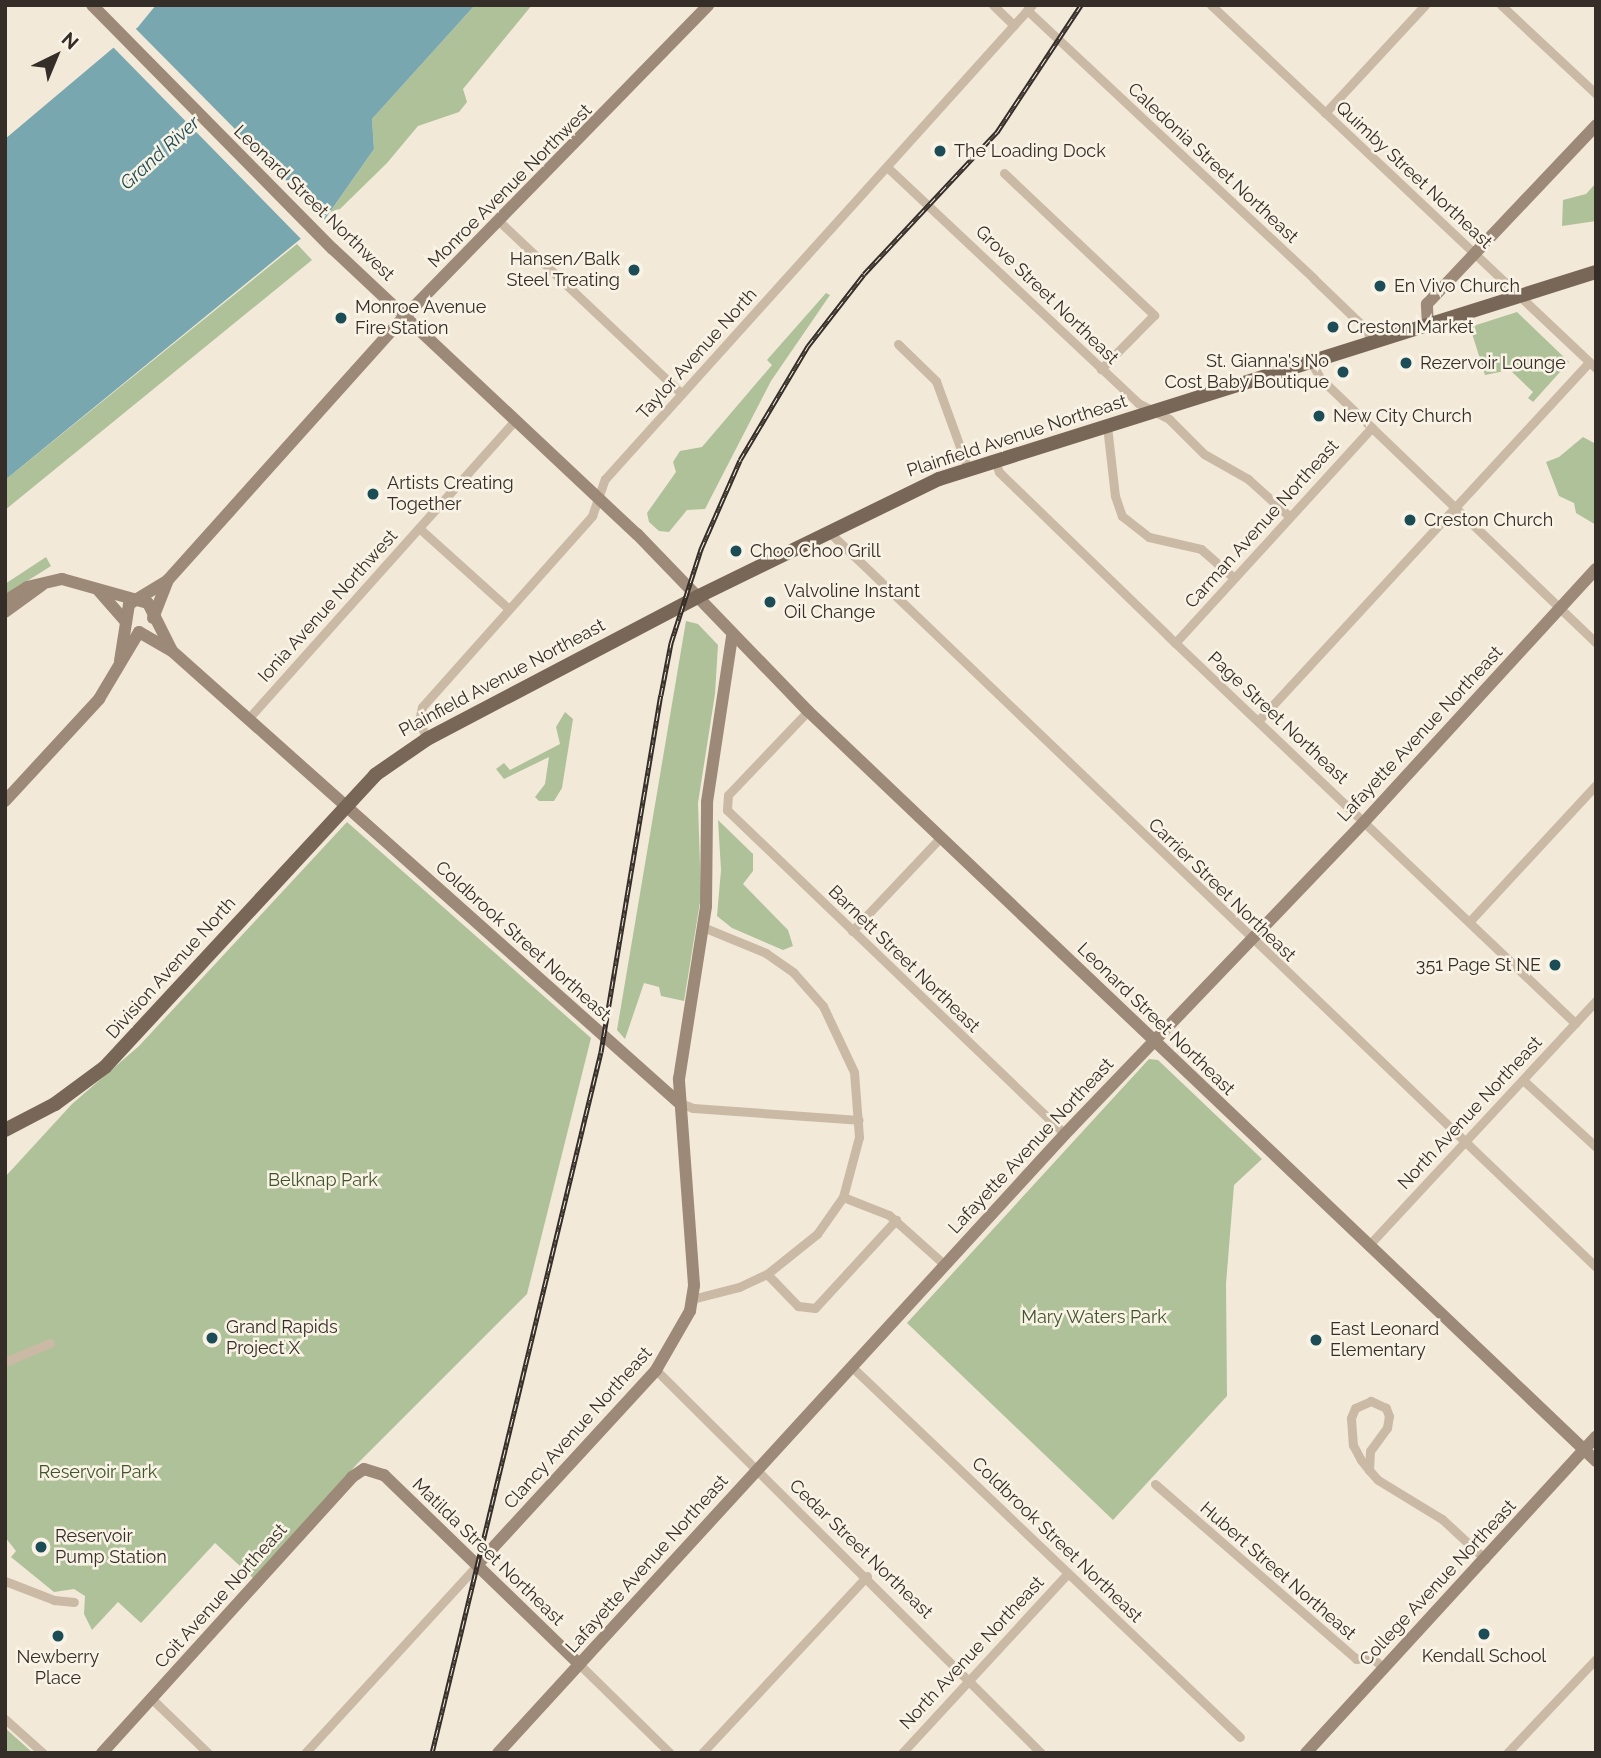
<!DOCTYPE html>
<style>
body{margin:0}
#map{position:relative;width:1601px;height:1758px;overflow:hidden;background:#f2e9d9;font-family:Raleway,sans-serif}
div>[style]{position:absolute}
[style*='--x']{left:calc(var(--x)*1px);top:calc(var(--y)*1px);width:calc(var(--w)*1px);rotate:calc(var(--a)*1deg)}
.green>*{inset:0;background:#afc199}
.water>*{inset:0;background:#78a7af}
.pier>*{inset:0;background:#f2e9d9}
.street>*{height:9px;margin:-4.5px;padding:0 4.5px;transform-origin:4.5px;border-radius:4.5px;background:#cabaa5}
.secondary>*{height:12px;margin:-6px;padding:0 6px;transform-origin:6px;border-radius:6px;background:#9d8977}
.primary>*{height:14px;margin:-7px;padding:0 7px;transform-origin:7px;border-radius:7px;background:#786657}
.rail>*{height:5px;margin-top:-2.5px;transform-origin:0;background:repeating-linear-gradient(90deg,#f9f3e6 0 8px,#352d27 0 16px);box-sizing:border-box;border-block:2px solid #352d27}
.dots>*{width:19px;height:19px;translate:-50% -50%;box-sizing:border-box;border:4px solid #f9f3e6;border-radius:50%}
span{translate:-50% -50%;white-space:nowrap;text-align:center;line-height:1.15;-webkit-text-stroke:5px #f9f3e6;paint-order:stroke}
.poi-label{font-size:18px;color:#352d27}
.left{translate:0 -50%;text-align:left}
.right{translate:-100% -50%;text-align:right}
.street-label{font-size:18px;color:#352d27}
.park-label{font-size:18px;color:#40542a}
.water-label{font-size:19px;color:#1c4d57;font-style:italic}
.frame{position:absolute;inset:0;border:7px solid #352d27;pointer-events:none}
.north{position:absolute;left:21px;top:21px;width:70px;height:70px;-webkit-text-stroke:5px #f9f3e6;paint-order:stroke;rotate:43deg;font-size:19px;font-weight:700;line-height:28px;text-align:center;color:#352d27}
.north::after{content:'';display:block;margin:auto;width:24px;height:32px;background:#352d27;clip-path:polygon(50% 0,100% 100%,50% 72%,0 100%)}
</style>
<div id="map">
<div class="green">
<div style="clip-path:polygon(475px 5px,532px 5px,463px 89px,467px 102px,459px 112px,418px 126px,387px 163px,340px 209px,330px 212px,374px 149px,372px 119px)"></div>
<div style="clip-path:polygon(1596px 183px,1596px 221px,1562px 226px,1563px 200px,1586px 194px)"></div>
<div style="clip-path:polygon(297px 244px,312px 260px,5px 510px,5px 480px)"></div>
<div style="clip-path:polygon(826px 293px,830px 295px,771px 381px,705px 509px,687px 510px,669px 532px,659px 531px,649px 522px,647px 513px,676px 472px,673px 462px,680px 451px,702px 447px,772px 365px,767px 360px)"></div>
<div style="clip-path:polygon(1517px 312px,1569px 362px,1533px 402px,1528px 398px,1533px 392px,1510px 370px,1485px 375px,1470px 327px)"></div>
<div style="clip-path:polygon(1583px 437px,1596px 444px,1596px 525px,1576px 513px,1574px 503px,1559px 496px,1546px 462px,1559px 457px)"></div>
<div style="clip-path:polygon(46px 557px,51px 566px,5px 595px,5px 584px)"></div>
<div style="clip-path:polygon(686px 621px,698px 624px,718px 645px,715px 694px,698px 803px,701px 896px,684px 1001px,661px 996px,659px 987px,644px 983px,625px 1039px,617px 1030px)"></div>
<div style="clip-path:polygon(565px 712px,573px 719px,562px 788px,554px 801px,539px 801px,535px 797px,545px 784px,549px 757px,504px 779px,496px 769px,504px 763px,510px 770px,560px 744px,556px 727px)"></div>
<div style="clip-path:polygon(718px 820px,753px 854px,753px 871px,743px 884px,788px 930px,793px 946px,783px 950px,732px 928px,717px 916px,721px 870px)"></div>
<div style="clip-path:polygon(347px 822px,591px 1038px,527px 1294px,357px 1464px,253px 1578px,215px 1543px,141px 1623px,118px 1602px,92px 1630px,84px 1614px,85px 1596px,74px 1589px,54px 1592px,11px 1557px,16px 1551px,5px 1537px,5px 1177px,72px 1104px,139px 1046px)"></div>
<div style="clip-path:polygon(1149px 1059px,1158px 1060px,1262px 1159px,1234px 1185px,1226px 1284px,1227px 1396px,1113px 1520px,907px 1323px)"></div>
<div style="clip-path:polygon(5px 1728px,33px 1753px,5px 1753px)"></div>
</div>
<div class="water">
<div style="clip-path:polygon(156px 5px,475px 5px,372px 119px,374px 149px,325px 219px,5px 480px,5px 139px,138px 27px)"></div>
</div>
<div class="pier">
<div style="clip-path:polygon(133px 26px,325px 220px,303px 241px,111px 45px)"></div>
</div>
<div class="street">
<div style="--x:993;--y:5;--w:29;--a:44"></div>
<div style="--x:1211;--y:5;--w:529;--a:43.32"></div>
<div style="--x:1501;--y:5;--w:130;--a:43.1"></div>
<div style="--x:1027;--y:10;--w:393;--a:43.1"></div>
<div style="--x:1314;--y:279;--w:74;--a:43.9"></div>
<div style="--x:1367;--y:330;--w:14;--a:73"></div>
<div style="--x:1325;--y:113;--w:147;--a:-47.2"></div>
<div style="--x:887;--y:167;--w:345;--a:43.2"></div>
<div style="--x:1138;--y:403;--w:35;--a:27"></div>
<div style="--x:1169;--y:419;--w:49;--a:45"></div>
<div style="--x:1204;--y:454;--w:51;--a:29.6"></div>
<div style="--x:1248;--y:479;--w:55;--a:42.1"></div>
<div style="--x:1004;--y:173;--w:207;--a:43.4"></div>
<div style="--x:1154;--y:315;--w:76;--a:134.5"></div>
<div style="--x:500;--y:222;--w:250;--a:43.4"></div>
<div style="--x:898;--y:344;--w:53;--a:44.2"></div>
<div style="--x:936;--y:381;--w:94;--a:70"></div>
<div style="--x:1311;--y:362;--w:20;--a:60"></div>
<div style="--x:1321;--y:379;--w:381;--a:43.8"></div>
<div style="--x:1107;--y:426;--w:70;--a:83.5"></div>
<div style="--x:1115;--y:496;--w:21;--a:71"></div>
<div style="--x:1122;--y:516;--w:34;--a:38"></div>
<div style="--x:1149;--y:537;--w:53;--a:13"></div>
<div style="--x:1201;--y:549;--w:44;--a:41.3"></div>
<div style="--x:995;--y:461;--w:12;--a:70"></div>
<div style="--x:999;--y:472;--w:235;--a:44.1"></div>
<div style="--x:1168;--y:636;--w:562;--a:43.56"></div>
<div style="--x:419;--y:528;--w:121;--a:42"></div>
<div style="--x:829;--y:532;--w:1062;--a:43.78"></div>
<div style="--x:1175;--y:643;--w:292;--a:-47.6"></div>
<div style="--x:808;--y:711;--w:116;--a:133.6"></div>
<div style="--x:728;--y:795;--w:15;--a:94"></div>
<div style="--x:727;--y:810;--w:468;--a:43.8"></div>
<div style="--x:248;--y:719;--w:401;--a:-48.2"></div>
<div style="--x:1258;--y:721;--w:488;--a:-47.3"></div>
<div style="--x:427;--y:739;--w:20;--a:-114"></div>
<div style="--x:419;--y:721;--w:14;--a:-78"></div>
<div style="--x:422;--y:707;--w:256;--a:-48.3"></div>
<div style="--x:592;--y:516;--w:39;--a:-71"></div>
<div style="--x:605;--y:479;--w:638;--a:-47.99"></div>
<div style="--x:1469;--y:922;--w:187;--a:-47.2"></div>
<div style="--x:852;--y:931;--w:129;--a:-46.6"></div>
<div style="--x:1523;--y:1080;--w:99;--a:42.5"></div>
<div style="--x:678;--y:1102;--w:16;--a:22"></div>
<div style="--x:693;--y:1108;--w:166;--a:4.1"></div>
<div style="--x:843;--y:1197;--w:49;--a:21.4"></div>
<div style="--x:889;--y:1215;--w:75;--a:41.8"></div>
<div style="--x:1368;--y:1246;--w:335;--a:-47.1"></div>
<div style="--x:767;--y:1274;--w:45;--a:45.9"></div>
<div style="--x:798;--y:1306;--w:17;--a:7"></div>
<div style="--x:815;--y:1308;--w:120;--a:-47.4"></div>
<div style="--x:692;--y:1299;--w:49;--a:-14.3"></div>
<div style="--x:739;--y:1287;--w:31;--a:-25"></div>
<div style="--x:767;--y:1274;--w:64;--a:-38.7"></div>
<div style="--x:817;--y:1234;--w:45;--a:-54.9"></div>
<div style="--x:843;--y:1197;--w:62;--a:-75.1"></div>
<div style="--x:859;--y:1137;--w:65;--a:-94.4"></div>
<div style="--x:854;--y:1072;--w:73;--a:-115.2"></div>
<div style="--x:823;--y:1006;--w:45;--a:-131.4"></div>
<div style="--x:793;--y:972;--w:33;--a:-145"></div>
<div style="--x:766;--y:953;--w:68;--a:-157.6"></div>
<div style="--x:5;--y:1362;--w:49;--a:-22.9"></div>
<div style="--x:852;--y:1367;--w:536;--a:43.64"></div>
<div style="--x:656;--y:1370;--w:543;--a:44.85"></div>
<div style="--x:1369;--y:1470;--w:19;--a:-87"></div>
<div style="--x:1370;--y:1451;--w:29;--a:-54"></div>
<div style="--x:1387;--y:1428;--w:12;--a:-81"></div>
<div style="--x:1389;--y:1416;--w:9;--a:-111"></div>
<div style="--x:1386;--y:1408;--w:17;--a:-155"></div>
<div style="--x:1371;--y:1401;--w:17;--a:156"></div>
<div style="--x:1355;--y:1408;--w:11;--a:112"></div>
<div style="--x:1351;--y:1418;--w:27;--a:86"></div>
<div style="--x:1353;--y:1445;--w:17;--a:62"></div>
<div style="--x:1361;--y:1460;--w:13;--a:51"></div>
<div style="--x:1369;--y:1470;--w:13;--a:48"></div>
<div style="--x:1378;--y:1480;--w:75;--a:31.4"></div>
<div style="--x:1442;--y:1519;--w:59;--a:42.9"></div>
<div style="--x:1155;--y:1484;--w:267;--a:41"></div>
<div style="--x:1356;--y:1659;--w:14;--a:-12"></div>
<div style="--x:1370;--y:1656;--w:18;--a:41"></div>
<div style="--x:5;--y:1581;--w:53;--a:21.2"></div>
<div style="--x:54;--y:1600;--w:20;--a:6"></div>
<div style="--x:579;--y:1664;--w:127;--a:44.4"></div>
<div style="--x:152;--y:1699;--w:78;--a:44"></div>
<div style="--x:5;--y:1719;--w:51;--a:41.8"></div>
<div style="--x:305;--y:1753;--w:255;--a:-47.5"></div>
<div style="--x:702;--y:1753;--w:242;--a:-47"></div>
<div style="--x:902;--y:1753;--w:242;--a:-47.3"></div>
<div style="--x:1507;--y:1753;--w:129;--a:-46.6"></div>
</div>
<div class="secondary">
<div style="--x:92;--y:5;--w:343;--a:45.4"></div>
<div style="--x:333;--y:249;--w:417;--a:43.2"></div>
<div style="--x:637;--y:534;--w:246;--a:46"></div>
<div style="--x:808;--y:711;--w:1088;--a:43.58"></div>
<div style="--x:1428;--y:326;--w:22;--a:-93"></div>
<div style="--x:1427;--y:304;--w:246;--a:-46.6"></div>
<div style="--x:99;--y:591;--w:41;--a:48.9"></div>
<div style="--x:5;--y:601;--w:26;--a:-32"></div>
<div style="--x:27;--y:587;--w:36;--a:-13"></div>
<div style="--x:62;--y:579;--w:89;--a:15.6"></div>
<div style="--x:148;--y:603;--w:54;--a:63.4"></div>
<div style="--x:172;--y:651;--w:678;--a:41.71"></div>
<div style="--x:5;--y:612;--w:46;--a:-36.1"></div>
<div style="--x:153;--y:618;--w:41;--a:-68.5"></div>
<div style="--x:120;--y:661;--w:58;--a:-81"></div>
<div style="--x:129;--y:604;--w:44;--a:-31.2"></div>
<div style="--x:167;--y:581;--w:358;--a:-48.1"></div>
<div style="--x:406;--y:315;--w:433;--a:-45.7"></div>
<div style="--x:5;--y:801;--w:139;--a:-47.3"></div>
<div style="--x:99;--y:699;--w:78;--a:-59.2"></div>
<div style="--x:139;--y:632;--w:36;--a:30"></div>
<div style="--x:477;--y:1565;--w:265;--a:-47.4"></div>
<div style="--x:656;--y:1370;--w:68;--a:-60"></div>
<div style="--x:690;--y:1311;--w:26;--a:-81"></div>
<div style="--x:694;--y:1285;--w:207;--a:-94.2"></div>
<div style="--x:679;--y:1079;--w:175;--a:-81.1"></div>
<div style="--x:706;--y:906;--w:104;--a:-89.4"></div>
<div style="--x:707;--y:802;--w:168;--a:-81.4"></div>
<div style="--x:102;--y:1753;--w:372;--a:-47.8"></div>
<div style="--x:352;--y:1477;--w:14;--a:-34"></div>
<div style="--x:364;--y:1469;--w:21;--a:17"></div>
<div style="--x:384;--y:1475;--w:272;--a:44.1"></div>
<div style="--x:498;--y:1753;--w:839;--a:-47.51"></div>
<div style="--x:1065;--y:1134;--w:432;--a:-46.2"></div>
<div style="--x:1364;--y:822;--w:343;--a:-47.5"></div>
<div style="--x:1306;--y:1753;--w:429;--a:-47.5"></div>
</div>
<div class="primary">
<div style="--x:5;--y:1130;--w:56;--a:-27.5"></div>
<div style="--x:55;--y:1104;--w:62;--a:-36.5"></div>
<div style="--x:105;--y:1067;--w:398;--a:-47.2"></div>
<div style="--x:375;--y:775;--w:63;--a:-34.7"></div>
<div style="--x:427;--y:739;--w:305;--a:-27.7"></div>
<div style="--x:697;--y:597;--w:269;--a:-26"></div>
<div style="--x:939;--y:479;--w:689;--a:-17.49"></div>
</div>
<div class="rail">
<div style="--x:432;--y:1753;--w:721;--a:-76.45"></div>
<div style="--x:601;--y:1052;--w:362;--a:-80.5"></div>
<div style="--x:661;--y:695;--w:53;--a:-79.1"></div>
<div style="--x:671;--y:643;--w:99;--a:-72.3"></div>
<div style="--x:701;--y:549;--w:97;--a:-66.3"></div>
<div style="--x:740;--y:460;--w:133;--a:-59.2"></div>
<div style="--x:808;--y:346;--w:91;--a:-52.1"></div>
<div style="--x:864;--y:274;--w:195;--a:-46.9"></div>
<div style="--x:997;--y:132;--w:152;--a:-56.5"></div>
</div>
<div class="dots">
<div style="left:940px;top:151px;background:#1c4d57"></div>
<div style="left:634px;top:270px;background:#1c4d57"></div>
<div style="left:1380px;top:286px;background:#1c4d57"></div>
<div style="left:341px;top:318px;background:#1c4d57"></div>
<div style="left:1333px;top:327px;background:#1c4d57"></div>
<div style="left:1406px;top:363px;background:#1c4d57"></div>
<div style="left:1343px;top:372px;background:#1c4d57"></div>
<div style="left:1319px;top:416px;background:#1c4d57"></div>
<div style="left:373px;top:494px;background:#1c4d57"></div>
<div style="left:1410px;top:520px;background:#1c4d57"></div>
<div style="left:736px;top:551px;background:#1c4d57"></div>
<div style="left:770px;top:602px;background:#1c4d57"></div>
<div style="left:1555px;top:965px;background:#1c4d57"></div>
<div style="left:212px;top:1338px;background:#1c4d57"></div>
<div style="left:1316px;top:1340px;background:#1c4d57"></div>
<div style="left:41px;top:1547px;background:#1c4d57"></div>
<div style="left:1484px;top:1634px;background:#1c4d57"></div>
<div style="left:58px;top:1636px;background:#1c4d57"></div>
</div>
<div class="poi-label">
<span class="left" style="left:954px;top:151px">The Loading Dock</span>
<span class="right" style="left:620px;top:270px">Hansen/Balk<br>Steel Treating</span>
<span class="left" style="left:1394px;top:286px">En Vivo Church</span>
<span class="left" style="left:355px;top:318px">Monroe Avenue<br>Fire Station</span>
<span class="left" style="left:1347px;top:327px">Creston Market</span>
<span class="right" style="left:1329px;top:372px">St. Gianna's No<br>Cost Baby Boutique</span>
<span class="left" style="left:1420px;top:363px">Rezervoir Lounge</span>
<span class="left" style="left:1333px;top:416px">New City Church</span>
<span class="left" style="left:387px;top:494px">Artists Creating<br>Together</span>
<span class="left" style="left:1424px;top:520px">Creston Church</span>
<span class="left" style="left:750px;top:551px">Choo Choo Grill</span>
<span class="left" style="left:784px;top:602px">Valvoline Instant<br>Oil Change</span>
<span class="right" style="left:1541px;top:965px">351 Page St NE</span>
<span class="left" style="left:226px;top:1338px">Grand Rapids<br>Project X</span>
<span class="left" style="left:1330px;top:1340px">East Leonard<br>Elementary</span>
<span class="left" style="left:55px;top:1547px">Reservoir<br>Pump Station</span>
<span style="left:1484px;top:1656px">Kendall School</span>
<span style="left:58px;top:1668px">Newberry<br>Place</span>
</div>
<div class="street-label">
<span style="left:1213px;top:163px;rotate:43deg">Caledonia Street Northeast</span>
<span style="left:1414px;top:175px;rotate:43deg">Quimby Street Northeast</span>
<span style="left:510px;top:186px;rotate:-45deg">Monroe Avenue Northwest</span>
<span style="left:314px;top:203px;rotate:44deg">Leonard Street Northwest</span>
<span style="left:1047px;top:295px;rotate:44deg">Grove Street Northeast</span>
<span style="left:697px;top:354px;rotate:-48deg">Taylor Avenue North</span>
<span style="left:1017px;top:436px;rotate:-18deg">Plainfield Avenue Northeast</span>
<span style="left:1262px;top:524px;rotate:-48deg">Carman Avenue Northeast</span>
<span style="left:328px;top:606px;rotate:-48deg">Ionia Avenue Northwest</span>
<span style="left:502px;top:678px;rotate:-28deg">Plainfield Avenue Northeast</span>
<span style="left:1278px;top:718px;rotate:43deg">Page Street Northeast</span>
<span style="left:1420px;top:734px;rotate:-47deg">Lafayette Avenue Northeast</span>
<span style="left:1222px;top:890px;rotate:44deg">Carrier Street Northeast</span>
<span style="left:523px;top:941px;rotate:42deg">Coldbrook Street Northeast</span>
<span style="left:904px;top:959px;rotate:44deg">Barnett Street Northeast</span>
<span style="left:171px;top:968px;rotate:-48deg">Division Avenue North</span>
<span style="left:1156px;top:1019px;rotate:44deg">Leonard Street Northeast</span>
<span style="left:1470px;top:1113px;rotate:-47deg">North Avenue Northeast</span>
<span style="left:1031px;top:1146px;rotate:-47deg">Lafayette Avenue Northeast</span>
<span style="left:578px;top:1428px;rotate:-48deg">Clancy Avenue Northeast</span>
<span style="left:1057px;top:1540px;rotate:44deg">Coldbrook Street Northeast</span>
<span style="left:861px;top:1549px;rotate:44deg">Cedar Street Northeast</span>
<span style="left:488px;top:1552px;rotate:44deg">Matilda Street Northeast</span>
<span style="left:647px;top:1564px;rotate:-48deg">Lafayette Avenue Northeast</span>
<span style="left:1278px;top:1571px;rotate:41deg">Hubert Street Northeast</span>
<span style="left:1438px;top:1583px;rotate:-47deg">College Avenue Northeast</span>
<span style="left:221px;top:1596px;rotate:-48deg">Coit Avenue Northeast</span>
<span style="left:972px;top:1653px;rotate:-47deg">North Avenue Northeast</span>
</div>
<div class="park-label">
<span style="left:323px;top:1180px">Belknap Park</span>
<span style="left:1094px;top:1317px">Mary Waters Park</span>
<span style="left:98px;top:1472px">Reservoir Park</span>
</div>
<div class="water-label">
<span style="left:160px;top:153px;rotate:-42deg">Grand River</span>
</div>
<div class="frame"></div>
<div class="north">N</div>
</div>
